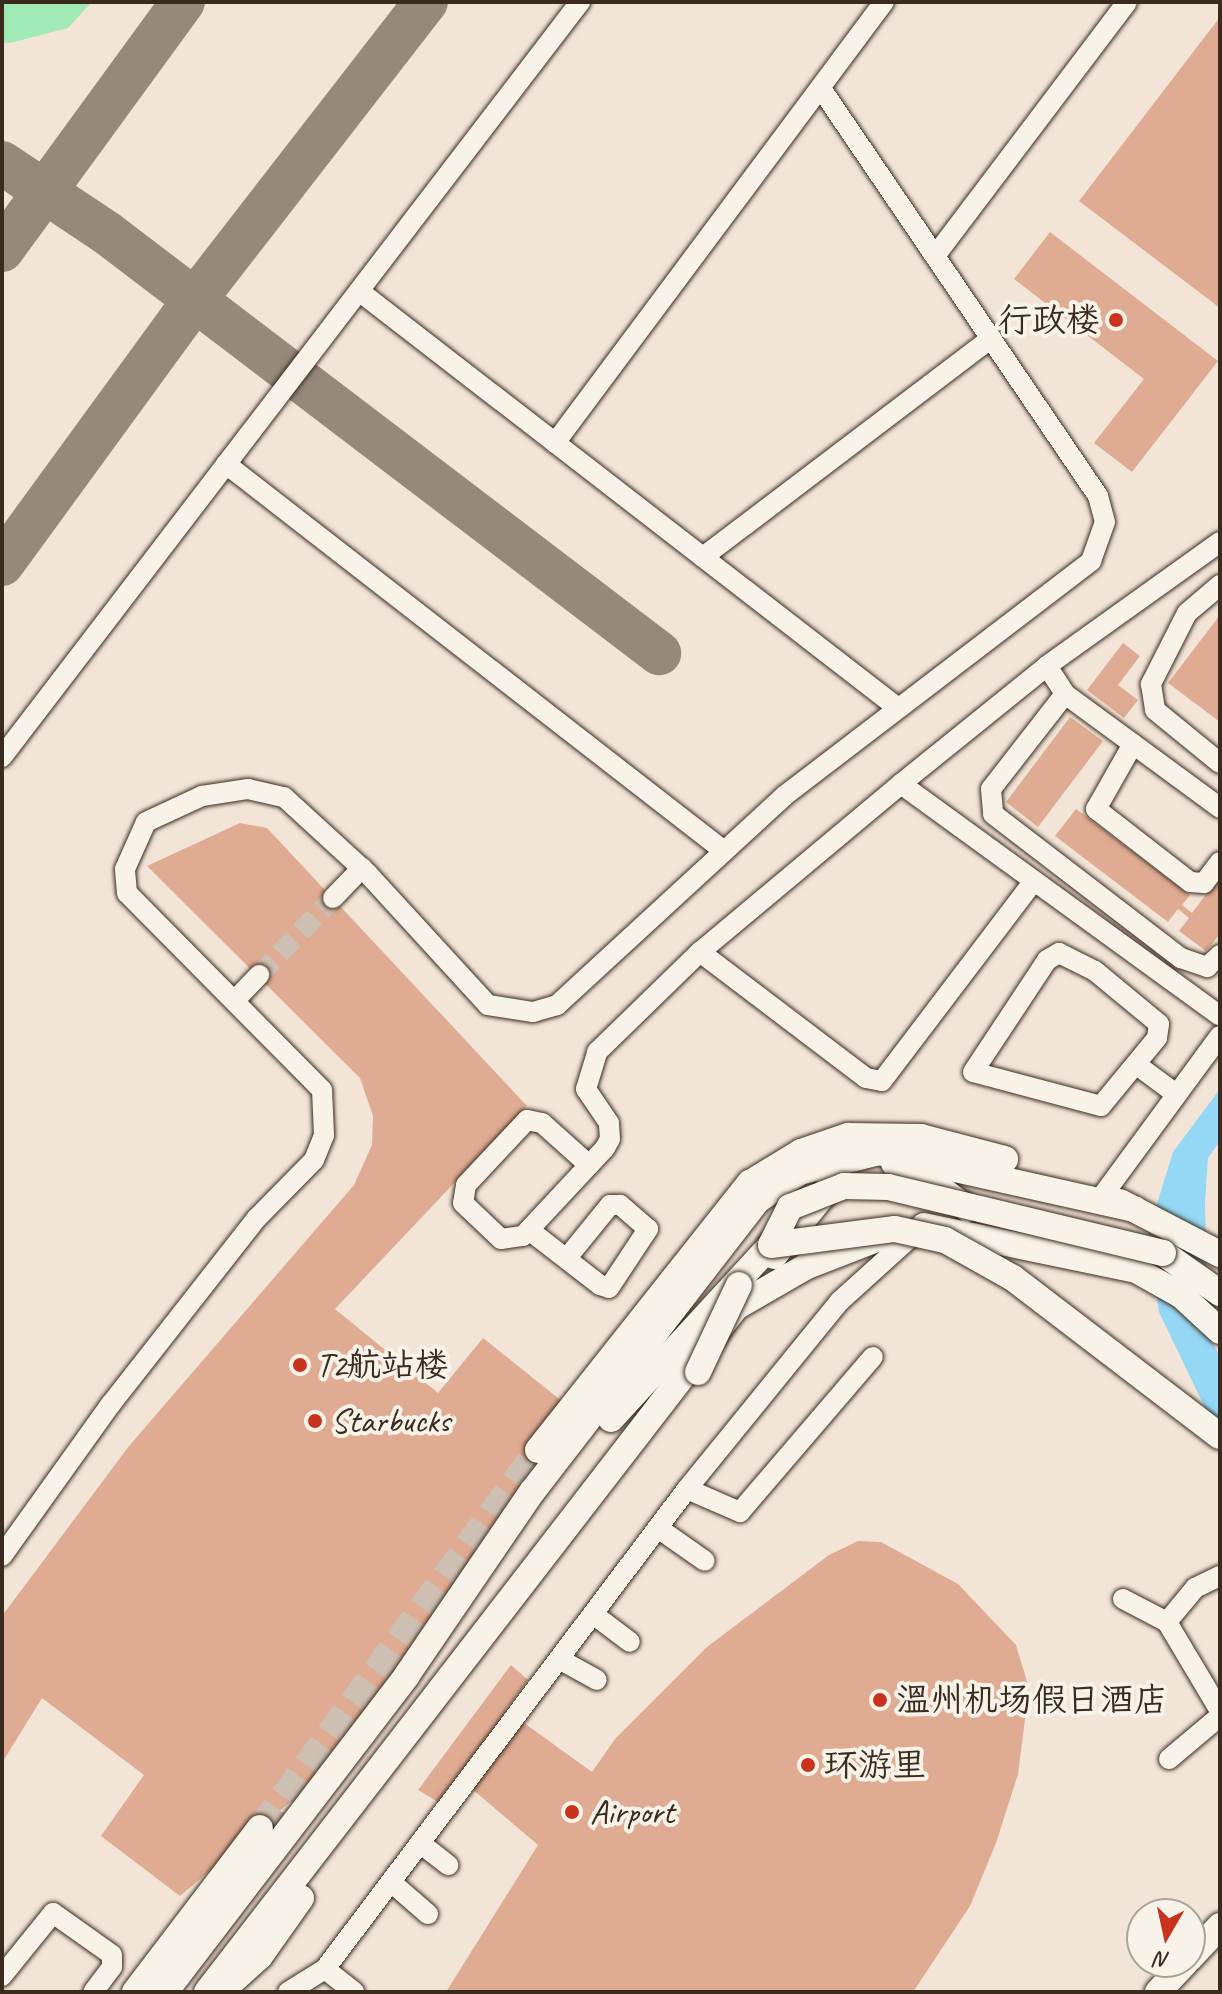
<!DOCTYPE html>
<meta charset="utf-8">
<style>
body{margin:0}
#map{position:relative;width:1222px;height:1994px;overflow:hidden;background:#f2e5d7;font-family:Caveat,"LXGW WenKai TC",sans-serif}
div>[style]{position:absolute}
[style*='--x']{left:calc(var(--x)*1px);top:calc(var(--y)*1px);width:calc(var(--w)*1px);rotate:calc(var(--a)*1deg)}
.green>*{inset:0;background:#a1e9b7}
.water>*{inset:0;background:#94d8f6}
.taxiway>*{height:44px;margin:-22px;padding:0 22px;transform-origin:22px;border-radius:22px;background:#96887a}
.building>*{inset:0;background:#dfab92}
.minor-tunnel>*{height:20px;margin-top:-10px;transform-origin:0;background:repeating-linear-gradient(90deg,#cdc0b2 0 20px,transparent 0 30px)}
.major-tunnel>*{height:26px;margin-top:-13px;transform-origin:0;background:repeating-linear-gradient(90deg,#cdc0b2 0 26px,transparent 0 39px)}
.roads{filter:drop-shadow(0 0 2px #3b2a1e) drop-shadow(0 0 2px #3b2a1e)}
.minor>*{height:20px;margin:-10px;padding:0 10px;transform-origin:10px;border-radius:10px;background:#f7f3e8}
.major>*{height:26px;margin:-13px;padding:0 13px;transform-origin:13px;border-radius:13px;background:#f7f3e8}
.bridges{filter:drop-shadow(0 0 2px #3b2a1e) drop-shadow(0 0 2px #3b2a1e)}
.major-bridge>*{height:26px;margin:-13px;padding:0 13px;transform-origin:13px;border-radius:13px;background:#f7f3e8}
.dots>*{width:22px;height:22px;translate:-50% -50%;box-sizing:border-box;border:4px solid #f7f3e8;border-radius:50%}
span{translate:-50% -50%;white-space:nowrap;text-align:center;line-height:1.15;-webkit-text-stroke:8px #f7f3e8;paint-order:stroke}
.poi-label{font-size:34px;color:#3b2a1e}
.right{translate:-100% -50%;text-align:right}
.left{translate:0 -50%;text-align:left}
.frame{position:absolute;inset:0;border:4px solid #3b2a1e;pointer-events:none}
.north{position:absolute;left:1126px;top:1898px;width:80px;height:80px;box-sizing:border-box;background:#f7f3e8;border:2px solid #aca397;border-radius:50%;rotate:189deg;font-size:22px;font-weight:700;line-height:32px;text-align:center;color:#3b2a1e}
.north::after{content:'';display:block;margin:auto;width:28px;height:36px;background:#c8321e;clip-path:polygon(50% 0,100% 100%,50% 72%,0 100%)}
</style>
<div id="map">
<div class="green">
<div style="clip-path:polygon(2px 2px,92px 2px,68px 28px,10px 43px,2px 42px)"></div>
</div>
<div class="water">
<div style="clip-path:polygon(1220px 1089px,1220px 1141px,1208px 1158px,1205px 1203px,1208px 1335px,1220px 1356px,1220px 1439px,1159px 1312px,1148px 1233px,1173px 1152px)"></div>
</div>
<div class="taxiway">
<div style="--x:2;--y:163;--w:126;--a:33.7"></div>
<div style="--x:107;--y:233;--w:694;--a:37.27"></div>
<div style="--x:2;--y:250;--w:307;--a:-53.9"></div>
<div style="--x:2;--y:564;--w:319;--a:-53.9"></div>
<div style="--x:190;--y:306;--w:385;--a:-52.2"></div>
</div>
<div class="building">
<div style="clip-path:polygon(1220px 17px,1220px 308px,1079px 201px)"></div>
<div style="clip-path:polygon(1050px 232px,1218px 361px,1132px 472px,1094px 443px,1144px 379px,1014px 279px)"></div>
<div style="clip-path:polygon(1220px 615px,1220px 722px,1168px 683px)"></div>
<div style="clip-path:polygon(1123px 643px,1140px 656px,1118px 685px,1138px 700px,1124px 718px,1087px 690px)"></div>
<div style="clip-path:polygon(1070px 717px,1103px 741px,1038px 827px,1006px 802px)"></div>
<div style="clip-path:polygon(1076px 809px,1190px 895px,1182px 905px,1192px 913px,1220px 876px,1220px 934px,1206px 951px,1179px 931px,1189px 918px,1178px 909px,1168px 922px,1055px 836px)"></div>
<div style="clip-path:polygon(240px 823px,267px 828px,527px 1106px,335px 1309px,438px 1393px,483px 1338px,563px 1402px,500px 1524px,343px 1747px,290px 1802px,180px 1896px,101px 1836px,144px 1775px,42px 1698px,2px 1763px,2px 1616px,129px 1446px,354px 1185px,372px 1145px,373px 1116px,360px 1078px,147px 866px)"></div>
<div style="clip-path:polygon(858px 1541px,881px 1542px,958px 1584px,1016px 1645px,1029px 1688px,1018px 1774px,996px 1843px,970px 1906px,913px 1992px,446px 1992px,538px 1845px,458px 1777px,438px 1802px,418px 1790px,511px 1665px,528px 1680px,506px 1710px,592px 1772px,615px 1739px,707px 1647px,829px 1555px)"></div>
</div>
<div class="minor-tunnel">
<div style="--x:259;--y:975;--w:107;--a:-46.1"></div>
</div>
<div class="major-tunnel">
<div style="--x:260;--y:1828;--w:469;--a:-53.7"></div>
</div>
<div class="roads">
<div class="minor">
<div style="--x:935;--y:256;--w:318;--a:-52.9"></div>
<div style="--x:359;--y:291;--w:681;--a:37.73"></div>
<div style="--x:555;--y:443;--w:550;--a:-53.28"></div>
<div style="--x:226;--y:464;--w:631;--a:37.85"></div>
<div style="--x:1220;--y:542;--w:213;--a:144.4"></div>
<div style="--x:1047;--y:666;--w:188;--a:141.1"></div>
<div style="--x:901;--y:784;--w:394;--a:36"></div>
<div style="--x:703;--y:557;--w:362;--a:-37.2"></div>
<div style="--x:1220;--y:585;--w:43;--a:139.7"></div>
<div style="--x:1187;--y:613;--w:80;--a:116.9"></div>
<div style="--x:1151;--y:684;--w:26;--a:81"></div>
<div style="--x:1155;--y:710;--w:84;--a:39.2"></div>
<div style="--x:1047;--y:666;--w:33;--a:57"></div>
<div style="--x:1065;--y:694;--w:120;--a:127.9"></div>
<div style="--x:991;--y:789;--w:25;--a:85"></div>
<div style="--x:993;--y:814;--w:237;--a:37.5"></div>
<div style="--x:1181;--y:958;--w:28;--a:19"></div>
<div style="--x:1207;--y:967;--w:18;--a:-43"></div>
<div style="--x:1065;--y:694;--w:192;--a:36.3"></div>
<div style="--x:1133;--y:744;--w:75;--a:119.6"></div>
<div style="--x:1096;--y:809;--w:119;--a:37.8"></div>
<div style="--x:1190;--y:882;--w:14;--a:4"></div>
<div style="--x:1204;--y:883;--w:26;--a:-53"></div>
<div style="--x:2;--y:757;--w:951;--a:-52.56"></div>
<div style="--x:333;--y:898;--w:42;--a:-46"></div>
<div style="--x:700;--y:952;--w:208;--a:37.2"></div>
<div style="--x:866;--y:1078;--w:16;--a:11"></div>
<div style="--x:882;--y:1081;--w:251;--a:-52.8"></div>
<div style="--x:1059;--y:953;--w:40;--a:26.6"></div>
<div style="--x:1095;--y:971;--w:83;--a:39.6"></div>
<div style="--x:1159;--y:1024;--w:14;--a:98"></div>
<div style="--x:1157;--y:1038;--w:88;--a:129.5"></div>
<div style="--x:1101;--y:1106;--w:132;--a:-165.1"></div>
<div style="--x:973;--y:1072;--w:134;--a:-56.5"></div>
<div style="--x:1047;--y:960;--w:14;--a:-30"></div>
<div style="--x:235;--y:1000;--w:35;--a:-46"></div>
<div style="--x:1137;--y:1065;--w:49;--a:36.6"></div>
<div style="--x:589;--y:1165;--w:63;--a:-138.2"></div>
<div style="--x:542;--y:1123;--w:15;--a:-169"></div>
<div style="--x:527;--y:1120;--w:89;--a:133.2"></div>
<div style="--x:466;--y:1185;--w:18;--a:99"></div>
<div style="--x:463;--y:1203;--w:52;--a:43.5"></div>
<div style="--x:501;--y:1239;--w:22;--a:-8"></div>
<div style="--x:523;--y:1236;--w:120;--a:-47"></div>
<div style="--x:605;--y:1148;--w:10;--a:-61"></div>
<div style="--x:610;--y:1139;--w:16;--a:-94"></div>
<div style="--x:609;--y:1123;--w:41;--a:-124.1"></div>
<div style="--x:586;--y:1089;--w:39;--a:-73"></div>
<div style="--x:597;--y:1052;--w:144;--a:-44.2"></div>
<div style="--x:700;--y:952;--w:262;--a:-39.9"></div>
<div style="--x:1103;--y:1195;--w:197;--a:-53.7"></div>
<div style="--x:529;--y:1230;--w:90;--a:37.8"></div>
<div style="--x:600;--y:1285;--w:9;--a:18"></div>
<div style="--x:609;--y:1288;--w:71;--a:-56.5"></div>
<div style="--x:648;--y:1229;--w:37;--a:-139"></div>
<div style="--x:620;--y:1205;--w:10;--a:180"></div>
<div style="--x:610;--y:1205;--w:68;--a:129.1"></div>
<div style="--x:687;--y:1489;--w:58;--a:23.5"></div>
<div style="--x:740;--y:1512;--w:204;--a:-49.4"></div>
<div style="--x:658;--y:1528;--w:57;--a:35.1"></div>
<div style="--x:2;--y:1556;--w:187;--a:-54.4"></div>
<div style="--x:111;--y:1404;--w:236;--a:-51.9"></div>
<div style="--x:257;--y:1218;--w:81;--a:-45.5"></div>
<div style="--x:314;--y:1160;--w:27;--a:-68"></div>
<div style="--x:324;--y:1135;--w:45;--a:-92.5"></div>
<div style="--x:322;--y:1090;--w:277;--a:-134.7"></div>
<div style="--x:127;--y:893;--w:24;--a:-95"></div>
<div style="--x:125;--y:869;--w:51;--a:-65.9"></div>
<div style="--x:146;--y:822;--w:62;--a:-24.9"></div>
<div style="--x:202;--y:796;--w:47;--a:-8.7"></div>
<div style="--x:248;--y:789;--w:37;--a:13"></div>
<div style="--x:284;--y:797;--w:113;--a:42.5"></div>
<div style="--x:367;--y:873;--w:179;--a:47.5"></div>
<div style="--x:488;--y:1005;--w:46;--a:8.8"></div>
<div style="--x:533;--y:1012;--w:25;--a:-16"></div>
<div style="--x:557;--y:1005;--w:309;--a:-42.6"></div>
<div style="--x:784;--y:796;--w:387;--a:-37.4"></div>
<div style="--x:1091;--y:561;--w:41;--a:-70.3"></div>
<div style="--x:1105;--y:522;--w:27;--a:-105"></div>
<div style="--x:1098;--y:496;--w:493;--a:-124.2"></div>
<div style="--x:1123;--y:1599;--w:50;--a:27.6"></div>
<div style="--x:1167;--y:1622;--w:44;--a:-50.5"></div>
<div style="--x:1195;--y:1588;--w:28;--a:-26"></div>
<div style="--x:593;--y:1614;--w:46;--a:37.1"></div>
<div style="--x:1167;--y:1622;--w:104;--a:59.2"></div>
<div style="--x:559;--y:1659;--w:43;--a:28.9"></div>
<div style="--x:1169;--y:1759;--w:67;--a:-40.1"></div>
<div style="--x:420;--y:1843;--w:36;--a:38"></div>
<div style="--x:391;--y:1882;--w:49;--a:40.9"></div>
<div style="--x:325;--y:1969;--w:37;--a:38"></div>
<div style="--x:2;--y:1976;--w:81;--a:-51"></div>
<div style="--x:53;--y:1913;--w:72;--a:35.4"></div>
<div style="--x:112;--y:1955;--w:12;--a:90"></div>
<div style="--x:112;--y:1967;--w:31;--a:127"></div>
<div style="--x:288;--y:1992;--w:44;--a:-31.9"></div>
<div style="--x:325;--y:1969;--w:601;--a:-52.98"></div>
<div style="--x:687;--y:1489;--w:242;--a:-50.9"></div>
<div style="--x:840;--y:1301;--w:112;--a:-42.1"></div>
</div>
<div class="major">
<div style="--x:894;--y:1163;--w:26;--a:21"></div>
<div style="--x:918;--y:1172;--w:62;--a:36.5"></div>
<div style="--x:1120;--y:1202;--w:113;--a:27.5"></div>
<div style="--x:924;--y:1226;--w:217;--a:11.7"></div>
<div style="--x:1136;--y:1270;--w:51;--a:29.1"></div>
<div style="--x:1181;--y:1295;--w:53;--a:42.7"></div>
<div style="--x:1163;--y:1253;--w:70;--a:35.1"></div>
<div style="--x:774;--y:1256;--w:85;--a:-51.2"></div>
<div style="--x:611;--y:1419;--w:236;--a:-47.4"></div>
<div style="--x:538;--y:1450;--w:341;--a:-51.6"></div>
<div style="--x:750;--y:1183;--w:60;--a:-31.3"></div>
<div style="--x:801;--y:1152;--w:50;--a:-18.8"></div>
<div style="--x:848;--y:1136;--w:73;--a:0.8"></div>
<div style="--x:921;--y:1137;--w:87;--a:14.7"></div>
<div style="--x:1190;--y:1958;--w:44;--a:-46.8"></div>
<div style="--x:229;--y:1984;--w:42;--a:-42.1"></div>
<div style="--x:260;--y:1956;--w:71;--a:-54.7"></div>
<div style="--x:135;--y:1992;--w:206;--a:-52.7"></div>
<div style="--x:165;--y:1992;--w:399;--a:-52.6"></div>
<div style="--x:407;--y:1675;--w:222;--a:-55.7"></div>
<div style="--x:532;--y:1492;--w:369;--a:-52.3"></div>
<div style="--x:758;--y:1200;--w:50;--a:-33.7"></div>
<div style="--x:800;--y:1172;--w:81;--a:-14.2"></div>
<div style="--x:879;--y:1152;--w:262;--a:12.6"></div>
<div style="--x:207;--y:1992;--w:865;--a:-52.32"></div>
<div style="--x:736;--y:1307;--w:82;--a:-30"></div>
<div style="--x:807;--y:1266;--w:80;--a:-21.1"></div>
<div style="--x:1158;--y:1992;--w:41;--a:-47"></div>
</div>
</div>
<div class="bridges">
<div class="major-bridge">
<div style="--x:1163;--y:1253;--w:283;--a:-166.5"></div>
<div style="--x:888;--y:1187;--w:44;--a:-178.7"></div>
<div style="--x:844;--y:1186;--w:58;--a:158.7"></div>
<div style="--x:790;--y:1207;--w:42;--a:116.6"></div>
<div style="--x:771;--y:1245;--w:125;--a:-7.4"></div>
<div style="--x:895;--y:1229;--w:51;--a:12.4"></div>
<div style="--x:945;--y:1240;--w:78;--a:29.2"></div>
<div style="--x:1013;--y:1278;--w:260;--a:37.4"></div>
<div style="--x:698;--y:1372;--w:96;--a:-64.8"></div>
</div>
</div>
<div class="dots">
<div style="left:1116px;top:320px;background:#c8321e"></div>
<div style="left:300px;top:1365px;background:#c8321e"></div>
<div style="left:315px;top:1421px;background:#c8321e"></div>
<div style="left:880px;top:1700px;background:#c8321e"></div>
<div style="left:808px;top:1765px;background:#c8321e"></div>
<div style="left:572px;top:1812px;background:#c8321e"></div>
</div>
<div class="poi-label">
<span class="right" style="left:1100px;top:320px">行政楼</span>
<span class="left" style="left:316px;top:1365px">T2航站楼</span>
<span class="left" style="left:331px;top:1421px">Starbucks</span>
<span class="left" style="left:896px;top:1700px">温州机场假日酒店</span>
<span class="left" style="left:824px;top:1765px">环游里</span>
<span class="left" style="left:590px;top:1812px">Airport</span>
</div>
<div class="frame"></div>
<div class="north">N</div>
</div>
